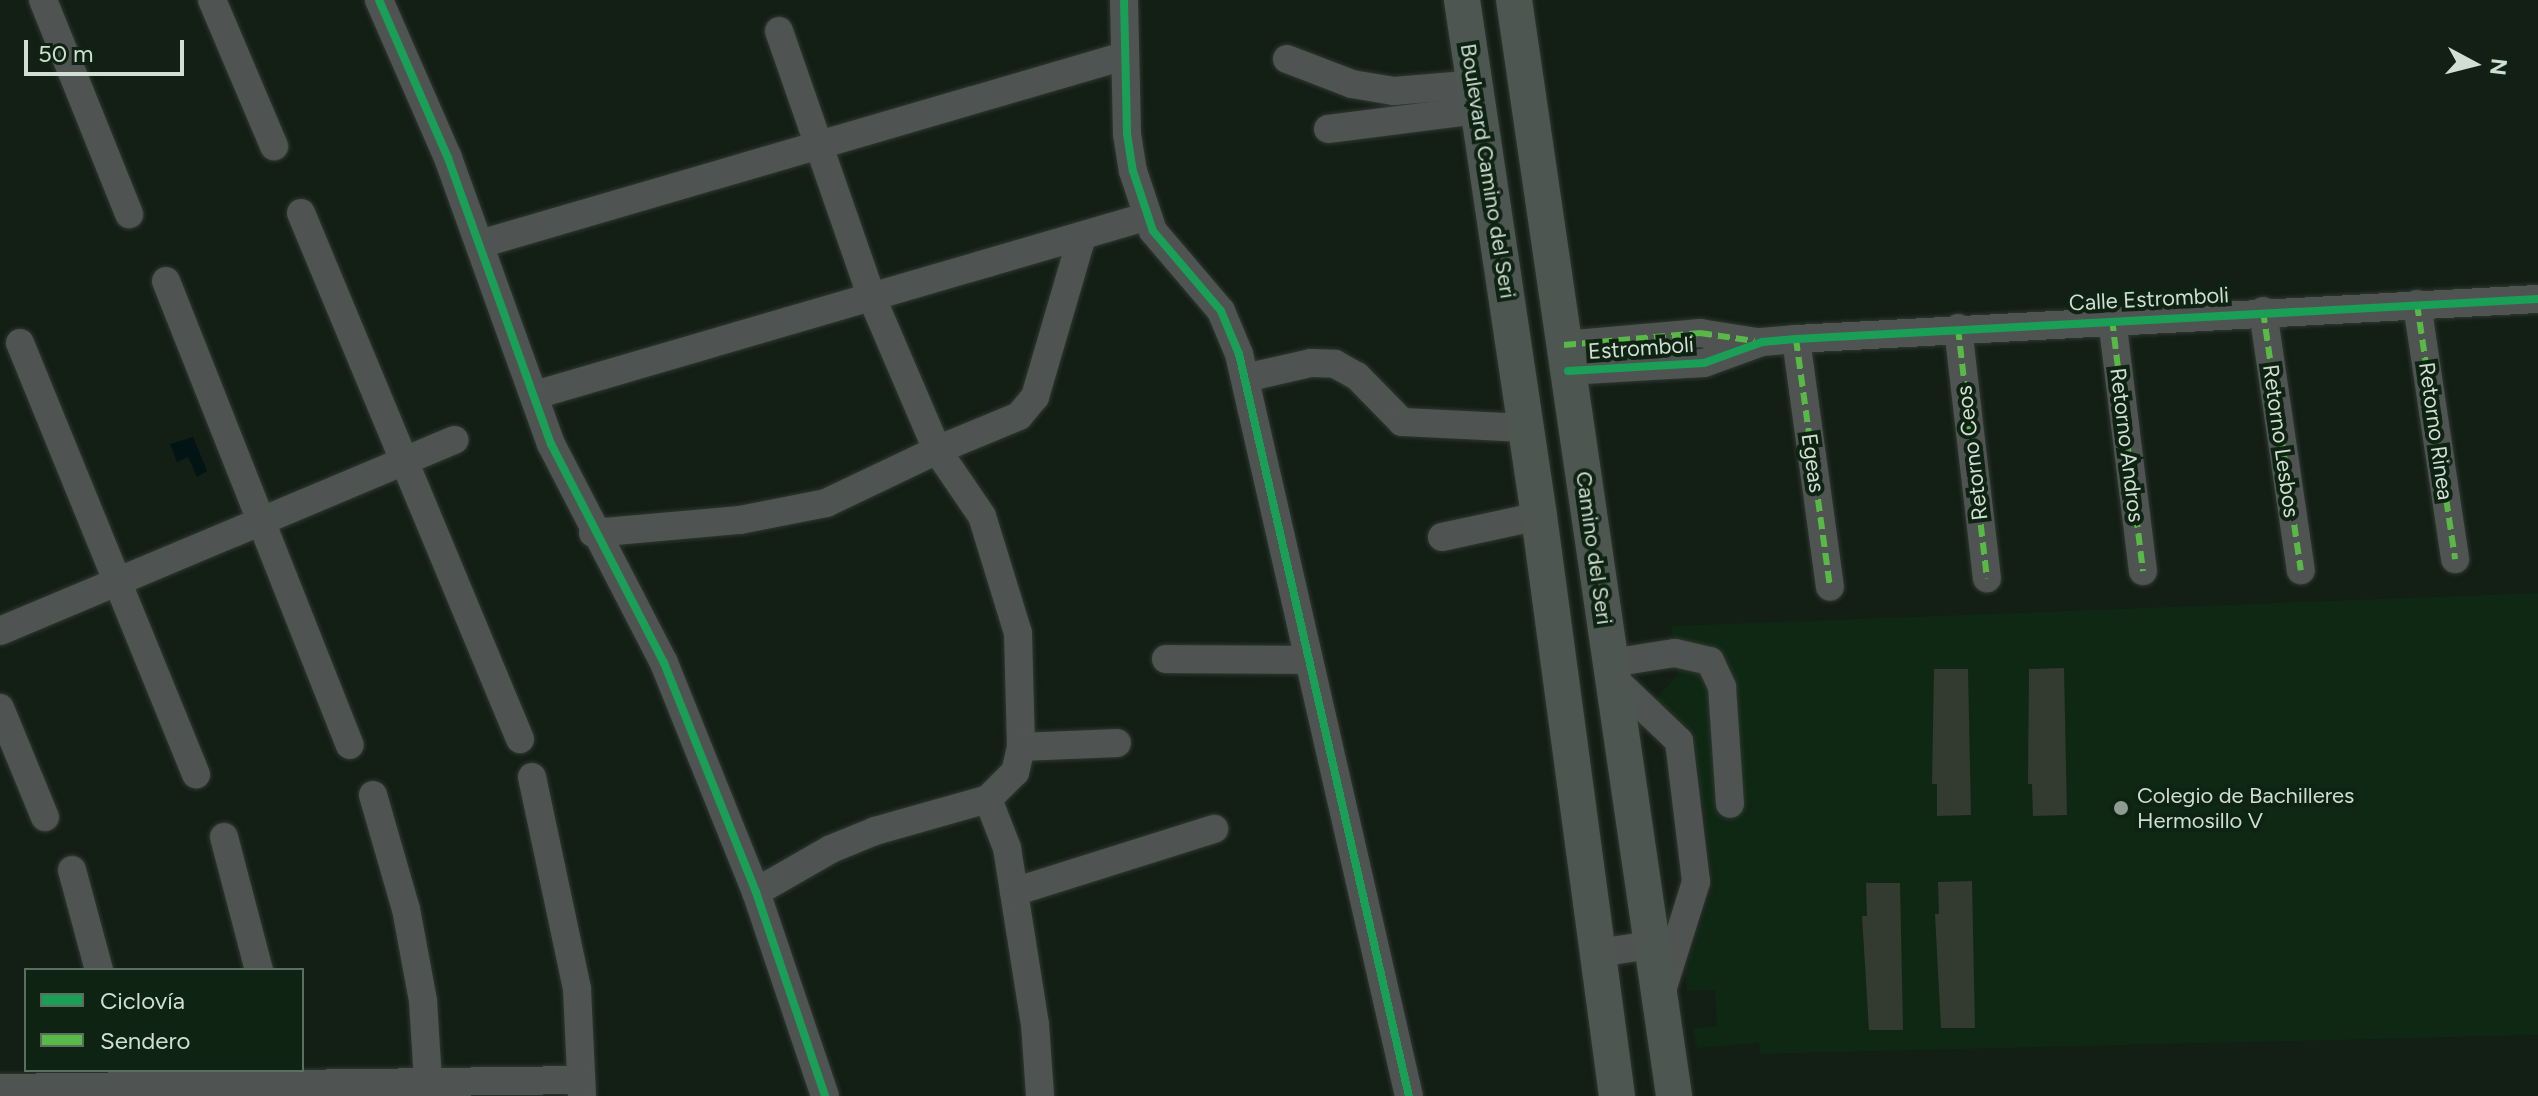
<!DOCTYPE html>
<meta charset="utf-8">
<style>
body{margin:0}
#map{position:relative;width:2538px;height:1096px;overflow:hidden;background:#131e15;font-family:Figtree,sans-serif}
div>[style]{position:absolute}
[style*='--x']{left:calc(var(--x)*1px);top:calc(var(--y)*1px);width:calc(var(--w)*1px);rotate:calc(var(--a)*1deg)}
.built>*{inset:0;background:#0f2813}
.water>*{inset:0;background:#021414}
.building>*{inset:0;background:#333a30}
.roads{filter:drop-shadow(0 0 2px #2e3830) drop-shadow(0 0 2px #2e3830)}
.minor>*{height:28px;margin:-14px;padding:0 14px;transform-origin:14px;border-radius:14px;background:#4f5452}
.major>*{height:36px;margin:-18px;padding:0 18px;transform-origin:18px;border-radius:18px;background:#4e5651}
.quiet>*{height:6px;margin-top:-3px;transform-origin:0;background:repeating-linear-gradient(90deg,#58b947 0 12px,transparent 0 18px)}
.cycleway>*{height:8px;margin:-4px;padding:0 4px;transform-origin:4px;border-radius:4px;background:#1a9f57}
.dots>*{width:22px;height:22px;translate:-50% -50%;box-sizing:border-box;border:4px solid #0e2312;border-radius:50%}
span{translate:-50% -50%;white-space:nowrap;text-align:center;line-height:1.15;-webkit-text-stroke:8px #0e2312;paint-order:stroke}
.street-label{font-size:22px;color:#d1ded2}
.poi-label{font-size:22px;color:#d1ded2}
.left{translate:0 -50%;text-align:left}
.legend{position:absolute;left:24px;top:968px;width:280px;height:104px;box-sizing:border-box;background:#0e2312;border:2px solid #5c6e5f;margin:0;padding:10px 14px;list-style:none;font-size:24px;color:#d1ded2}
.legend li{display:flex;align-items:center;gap:16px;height:40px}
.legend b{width:40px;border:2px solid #5c6e5f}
.north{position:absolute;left:2434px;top:24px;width:80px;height:80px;-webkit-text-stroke:6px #0e2312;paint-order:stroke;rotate:97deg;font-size:22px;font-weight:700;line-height:32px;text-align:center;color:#d1ded2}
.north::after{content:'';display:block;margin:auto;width:28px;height:36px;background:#d1ded2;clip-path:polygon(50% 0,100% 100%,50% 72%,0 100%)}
.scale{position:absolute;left:24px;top:40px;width:160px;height:36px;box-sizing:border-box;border:4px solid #d1ded2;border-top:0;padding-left:10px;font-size:24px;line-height:28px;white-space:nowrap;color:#d1ded2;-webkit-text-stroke:6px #0e2312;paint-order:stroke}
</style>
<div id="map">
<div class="built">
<div style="clip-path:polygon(2538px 593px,2538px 1035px,1760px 1054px,1759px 1043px,1697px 1048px,1693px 1028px,1717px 1026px,1715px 990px,1687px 991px,1685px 973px,1714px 883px,1693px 732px,1656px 699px,1678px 674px,1671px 626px)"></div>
</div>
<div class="water">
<div style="clip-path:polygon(193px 437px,207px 471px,197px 477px,188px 457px,177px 462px,170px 444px)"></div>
</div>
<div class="building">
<div style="clip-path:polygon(2064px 668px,2067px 815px,2033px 816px,2032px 784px,2028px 784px,2029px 669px)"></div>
<div style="clip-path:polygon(1934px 669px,1968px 669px,1971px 815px,1937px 816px,1937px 784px,1932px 784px)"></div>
<div style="clip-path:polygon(1972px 881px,1975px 1028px,1941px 1028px,1935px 914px,1939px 914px,1938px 882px)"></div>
<div style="clip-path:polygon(1866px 883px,1900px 883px,1903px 1030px,1869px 1030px,1862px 916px,1867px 916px)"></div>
</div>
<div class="roads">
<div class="minor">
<div style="--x:43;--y:0;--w:231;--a:68.1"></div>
<div style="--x:212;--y:0;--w:159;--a:67"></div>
<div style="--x:379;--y:0;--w:172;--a:66.4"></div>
<div style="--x:448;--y:158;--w:304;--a:70.2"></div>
<div style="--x:551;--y:444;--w:246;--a:62.7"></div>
<div style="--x:664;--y:663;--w:247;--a:68.1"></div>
<div style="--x:756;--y:892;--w:215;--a:71.3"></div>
<div style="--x:1124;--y:0;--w:134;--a:88.7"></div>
<div style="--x:1127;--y:134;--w:37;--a:81"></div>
<div style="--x:1133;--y:171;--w:63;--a:71.6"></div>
<div style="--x:1153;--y:231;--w:105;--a:49.6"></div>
<div style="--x:1221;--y:311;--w:47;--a:67.3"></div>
<div style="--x:1239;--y:354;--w:761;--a:77.1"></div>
<div style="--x:779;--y:31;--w:283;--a:70.8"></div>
<div style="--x:872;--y:298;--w:165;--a:66.8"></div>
<div style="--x:937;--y:450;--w:89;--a:-22.5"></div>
<div style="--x:1019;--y:416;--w:25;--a:-50"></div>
<div style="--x:1035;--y:397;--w:168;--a:-73.7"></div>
<div style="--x:1287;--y:59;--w:70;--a:21"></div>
<div style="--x:1352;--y:84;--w:43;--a:9.5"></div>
<div style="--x:1394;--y:91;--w:81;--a:-4.9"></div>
<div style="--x:1328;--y:129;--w:152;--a:-7.2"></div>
<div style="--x:301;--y:213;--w:570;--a:67.4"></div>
<div style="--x:480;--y:244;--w:671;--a:-16.27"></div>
<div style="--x:166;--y:281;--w:499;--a:68.4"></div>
<div style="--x:2417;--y:304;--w:258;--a:81.5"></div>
<div style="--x:2263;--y:311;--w:262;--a:81.7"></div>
<div style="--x:2112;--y:319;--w:254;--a:83"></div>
<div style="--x:1958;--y:328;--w:252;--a:83.4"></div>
<div style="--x:1796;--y:339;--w:250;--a:82.2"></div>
<div style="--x:20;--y:343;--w:466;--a:67.8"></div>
<div style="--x:1564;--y:345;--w:137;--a:-5"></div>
<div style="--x:1700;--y:333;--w:58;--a:9"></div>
<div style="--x:1568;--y:371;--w:136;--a:-3.4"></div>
<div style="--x:1704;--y:363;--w:62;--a:-19.9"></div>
<div style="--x:1762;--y:342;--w:34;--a:-5"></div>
<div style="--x:1796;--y:339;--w:743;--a:-3.09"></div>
<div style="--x:1245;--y:378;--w:68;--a:-12.8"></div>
<div style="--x:1311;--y:363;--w:24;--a:2"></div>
<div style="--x:1335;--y:364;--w:25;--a:29"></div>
<div style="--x:1357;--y:376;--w:64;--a:45.6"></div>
<div style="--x:1402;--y:422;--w:124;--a:2.8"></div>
<div style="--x:535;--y:395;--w:635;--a:-16.27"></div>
<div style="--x:593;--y:533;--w:148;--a:-5.1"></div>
<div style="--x:740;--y:520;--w:88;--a:-11.2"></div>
<div style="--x:826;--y:503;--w:123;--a:-25.5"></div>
<div style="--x:937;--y:450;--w:80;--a:55.7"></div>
<div style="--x:982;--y:516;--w:122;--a:72.9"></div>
<div style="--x:1018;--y:633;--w:114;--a:88.5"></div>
<div style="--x:1021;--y:747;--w:26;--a:103"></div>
<div style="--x:1015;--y:772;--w:38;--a:135"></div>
<div style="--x:1442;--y:537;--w:99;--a:-12.2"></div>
<div style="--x:0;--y:631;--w:493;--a:-22.8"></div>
<div style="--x:1166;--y:659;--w:142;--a:0.4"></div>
<div style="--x:1611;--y:663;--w:65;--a:-8.9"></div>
<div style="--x:1675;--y:653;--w:36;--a:13"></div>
<div style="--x:1710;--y:661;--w:29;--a:65"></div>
<div style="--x:1722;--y:687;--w:117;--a:86.1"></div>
<div style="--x:1614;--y:679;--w:90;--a:43.6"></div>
<div style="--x:1679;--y:741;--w:142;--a:83.1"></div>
<div style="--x:1696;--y:882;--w:117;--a:107.4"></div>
<div style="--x:0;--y:708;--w:118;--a:67.6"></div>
<div style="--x:1021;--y:747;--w:96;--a:-2.4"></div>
<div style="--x:532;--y:777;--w:217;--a:78"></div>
<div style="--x:577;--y:989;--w:107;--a:87.3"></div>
<div style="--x:373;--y:795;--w:119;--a:73.9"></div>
<div style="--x:406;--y:909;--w:94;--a:79.5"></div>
<div style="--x:423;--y:1001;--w:95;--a:86.4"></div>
<div style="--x:224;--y:837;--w:138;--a:75.3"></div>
<div style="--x:72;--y:870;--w:104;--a:74.9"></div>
<div style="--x:756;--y:892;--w:86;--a:-29.8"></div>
<div style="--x:831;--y:849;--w:48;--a:-22.2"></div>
<div style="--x:875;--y:831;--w:117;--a:-15.8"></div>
<div style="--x:988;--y:799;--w:53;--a:68.8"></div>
<div style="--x:1007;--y:848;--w:178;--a:81"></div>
<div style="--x:1035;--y:1024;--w:72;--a:86"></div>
<div style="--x:1014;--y:892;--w:210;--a:-17.5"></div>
<div style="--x:1598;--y:953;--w:54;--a:-8.6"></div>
<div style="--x:0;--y:1088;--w:581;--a:-0.79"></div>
</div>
<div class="major">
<div style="--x:1462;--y:0;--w:522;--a:81.51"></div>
<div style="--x:1539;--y:516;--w:585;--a:82.34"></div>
<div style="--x:1514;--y:0;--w:1108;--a:81.69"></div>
</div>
</div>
<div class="quiet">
<div style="--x:2417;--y:304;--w:258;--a:81.5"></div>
<div style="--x:2263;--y:311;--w:262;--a:81.7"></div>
<div style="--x:2112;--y:319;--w:254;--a:83"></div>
<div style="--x:1958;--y:328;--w:252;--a:83.4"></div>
<div style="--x:1796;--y:339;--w:250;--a:82.2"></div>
<div style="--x:1564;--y:345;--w:137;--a:-5"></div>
<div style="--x:1700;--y:333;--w:55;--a:8.4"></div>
</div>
<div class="cycleway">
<div style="--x:379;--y:0;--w:172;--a:66.4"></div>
<div style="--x:448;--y:158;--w:304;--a:70.2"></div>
<div style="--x:551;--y:444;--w:246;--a:62.7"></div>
<div style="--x:664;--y:663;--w:247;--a:68.1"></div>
<div style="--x:756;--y:892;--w:215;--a:71.3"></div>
<div style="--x:1124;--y:0;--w:134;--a:88.7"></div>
<div style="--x:1127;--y:134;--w:37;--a:81"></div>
<div style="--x:1133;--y:171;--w:63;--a:71.6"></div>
<div style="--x:1153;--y:231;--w:105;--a:49.6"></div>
<div style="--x:1221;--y:311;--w:47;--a:67.3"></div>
<div style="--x:1239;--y:354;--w:761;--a:77.1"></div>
<div style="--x:1568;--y:371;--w:136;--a:-3.4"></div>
<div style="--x:1704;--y:363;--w:62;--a:-19.9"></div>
<div style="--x:1762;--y:342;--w:34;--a:-5"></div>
<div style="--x:1796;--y:339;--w:743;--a:-3.09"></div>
</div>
<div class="dots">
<div style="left:2121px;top:808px;background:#8e9b90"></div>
</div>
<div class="street-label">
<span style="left:1488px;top:171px;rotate:81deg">Boulevard Camino del Seri</span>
<span style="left:2149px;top:299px;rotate:-3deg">Calle Estromboli</span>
<span style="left:1641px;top:348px;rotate:-4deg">Estromboli</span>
<span style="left:2436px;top:431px;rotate:82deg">Retorno Rinea</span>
<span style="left:2281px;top:441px;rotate:82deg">Retorno Lesbos</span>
<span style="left:2127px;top:445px;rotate:83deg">Retorno Andros</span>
<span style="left:1972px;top:453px;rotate:-97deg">Retorno Ceos</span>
<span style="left:1813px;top:463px;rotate:82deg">Egeas</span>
<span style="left:1594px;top:548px;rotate:82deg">Camino del Seri</span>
</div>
<div class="poi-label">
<span class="left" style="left:2137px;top:808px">Colegio de Bachilleres<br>Hermosillo V</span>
</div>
<ul class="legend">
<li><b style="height:10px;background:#1a9f57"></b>Ciclovía</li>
<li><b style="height:10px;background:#58b947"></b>Sendero</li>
</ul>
<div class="north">N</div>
<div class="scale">50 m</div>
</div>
